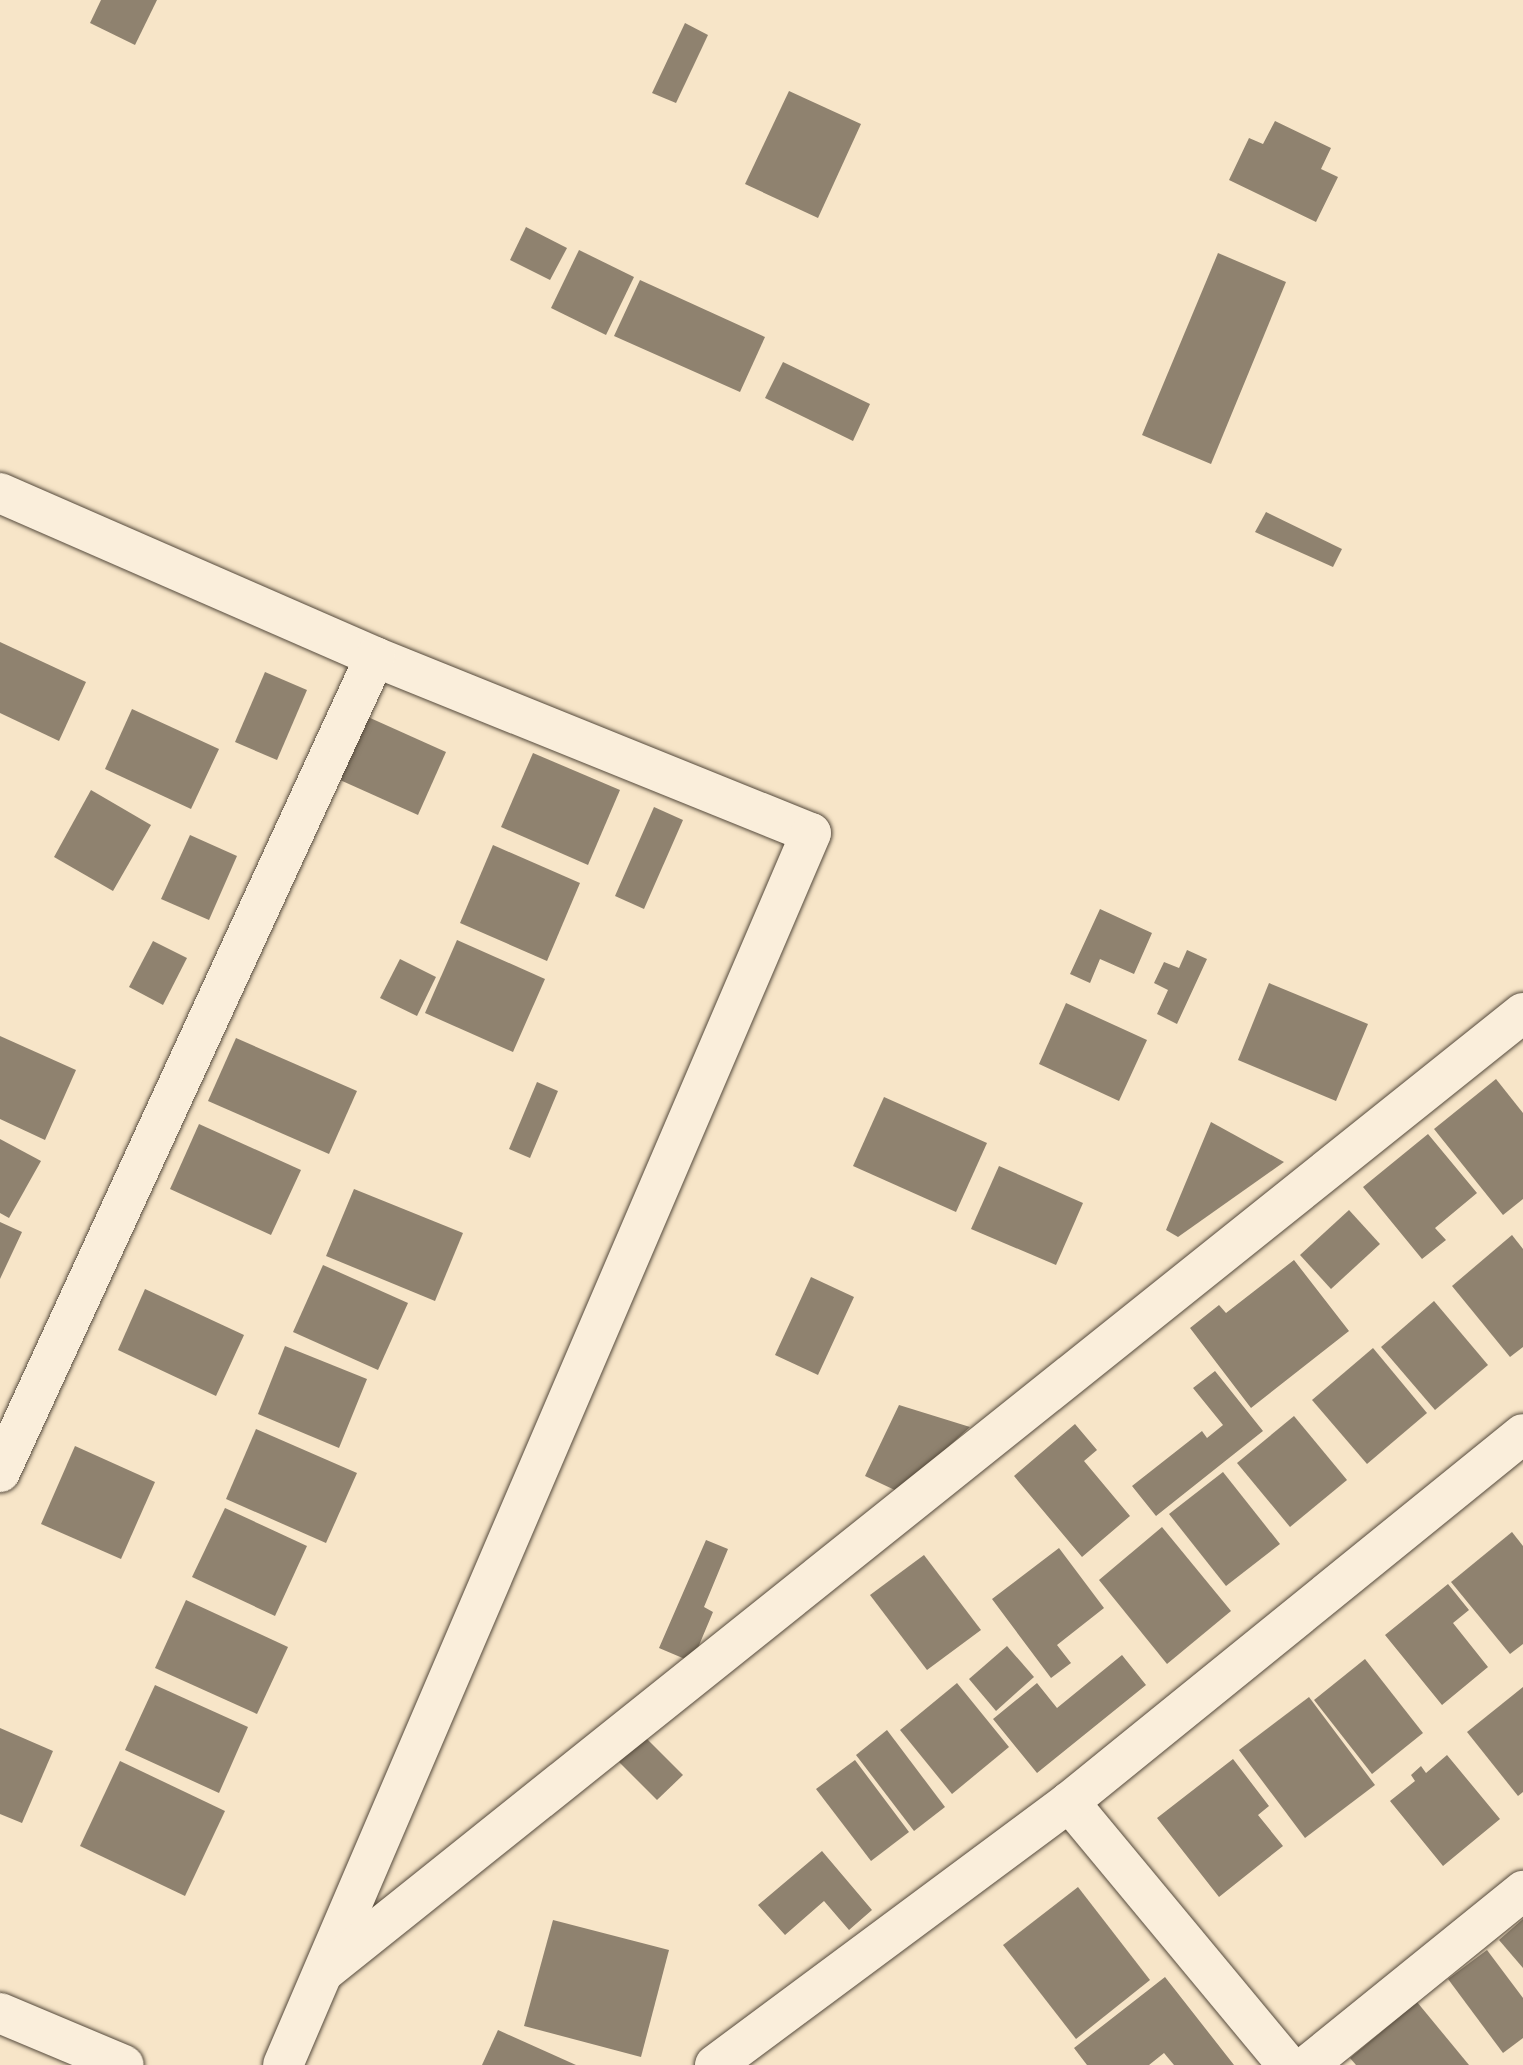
<!DOCTYPE html>
<style>
body{margin:0}
#map{position:relative;width:1523px;height:2065px;overflow:hidden;background:#f7e5c8;font-family:"IM FELL DW Pica",serif}
div>[style]{position:absolute}
[style*='--x']{left:calc(var(--x)*1px);top:calc(var(--y)*1px);width:calc(var(--w)*1px);rotate:calc(var(--a)*1deg)}
.building>*{inset:0;background:#8f826f}
.roads{filter:drop-shadow(0 0 2px #554a3c) drop-shadow(0 0 2px #554a3c)}
.minor>*{height:40px;margin:-20px;padding:0 20px;transform-origin:20px;border-radius:20px;background:#faeedb}
span{translate:-50% -50%;white-space:nowrap;text-align:center;line-height:1.15;-webkit-text-stroke:8px #faeedb;paint-order:stroke}
</style>
<div id="map">
<div class="building">
<div style="clip-path:polygon(101px 0,157px 0,135px 45px,90px 23px)"></div>
<div style="clip-path:polygon(685px 23px,708px 35px,676px 103px,652px 93px)"></div>
<div style="clip-path:polygon(789px 91px,861px 124px,818px 218px,745px 184px)"></div>
<div style="clip-path:polygon(1275px 121px,1331px 148px,1321px 169px,1338px 177px,1316px 222px,1229px 180px,1249px 138px,1263px 144px)"></div>
<div style="clip-path:polygon(526px 227px,567px 248px,550px 280px,510px 260px)"></div>
<div style="clip-path:polygon(579px 250px,634px 277px,606px 335px,551px 308px)"></div>
<div style="clip-path:polygon(1218px 253px,1286px 282px,1211px 464px,1142px 435px)"></div>
<div style="clip-path:polygon(640px 280px,765px 337px,740px 392px,614px 336px)"></div>
<div style="clip-path:polygon(783px 362px,870px 404px,853px 441px,765px 398px)"></div>
<div style="clip-path:polygon(1266px 512px,1342px 549px,1333px 567px,1255px 532px)"></div>
<div style="clip-path:polygon(0 642px,86px 682px,59px 741px,0 713px)"></div>
<div style="clip-path:polygon(265px 672px,307px 690px,277px 760px,235px 742px)"></div>
<div style="clip-path:polygon(132px 709px,219px 749px,191px 809px,105px 769px)"></div>
<div style="clip-path:polygon(368px 717px,446px 752px,418px 815px,340px 780px)"></div>
<div style="clip-path:polygon(533px 753px,620px 790px,588px 865px,501px 827px)"></div>
<div style="clip-path:polygon(91px 790px,151px 825px,113px 891px,54px 857px)"></div>
<div style="clip-path:polygon(654px 807px,683px 820px,644px 909px,615px 896px)"></div>
<div style="clip-path:polygon(190px 835px,237px 856px,209px 920px,161px 899px)"></div>
<div style="clip-path:polygon(493px 845px,580px 883px,547px 961px,460px 923px)"></div>
<div style="clip-path:polygon(1100px 909px,1152px 933px,1134px 974px,1100px 959px,1090px 983px,1070px 974px)"></div>
<div style="clip-path:polygon(457px 940px,545px 979px,513px 1052px,425px 1013px)"></div>
<div style="clip-path:polygon(153px 941px,187px 958px,163px 1005px,129px 987px)"></div>
<div style="clip-path:polygon(1187px 950px,1207px 959px,1177px 1024px,1157px 1014px,1168px 990px,1154px 983px,1164px 962px,1179px 968px)"></div>
<div style="clip-path:polygon(400px 959px,436px 977px,417px 1016px,380px 998px)"></div>
<div style="clip-path:polygon(1269px 983px,1368px 1024px,1336px 1101px,1238px 1060px)"></div>
<div style="clip-path:polygon(1066px 1003px,1147px 1040px,1119px 1101px,1039px 1064px)"></div>
<div style="clip-path:polygon(0 1036px,76px 1070px,45px 1140px,0 1119px)"></div>
<div style="clip-path:polygon(236px 1038px,357px 1091px,329px 1154px,208px 1101px)"></div>
<div style="clip-path:polygon(1496px 1079px,1523px 1113px,1523px 1199px,1503px 1215px,1434px 1129px)"></div>
<div style="clip-path:polygon(537px 1082px,558px 1091px,530px 1158px,509px 1149px)"></div>
<div style="clip-path:polygon(884px 1097px,987px 1143px,956px 1212px,853px 1166px)"></div>
<div style="clip-path:polygon(1211px 1122px,1284px 1162px,1178px 1237px,1166px 1230px)"></div>
<div style="clip-path:polygon(199px 1124px,301px 1170px,271px 1235px,170px 1189px)"></div>
<div style="clip-path:polygon(1428px 1134px,1477px 1193px,1435px 1228px,1446px 1240px,1422px 1259px,1363px 1187px)"></div>
<div style="clip-path:polygon(0 1139px,41px 1161px,9px 1218px,0 1213px)"></div>
<div style="clip-path:polygon(999px 1166px,1083px 1203px,1056px 1265px,971px 1229px)"></div>
<div style="clip-path:polygon(354px 1189px,463px 1233px,435px 1301px,326px 1256px)"></div>
<div style="clip-path:polygon(1349px 1210px,1380px 1244px,1331px 1289px,1300px 1255px)"></div>
<div style="clip-path:polygon(0 1222px,22px 1232px,0 1279px)"></div>
<div style="clip-path:polygon(1512px 1235px,1523px 1249px,1523px 1347px,1510px 1357px,1452px 1286px)"></div>
<div style="clip-path:polygon(1294px 1260px,1349px 1331px,1251px 1408px,1190px 1328px,1219px 1305px,1226px 1313px)"></div>
<div style="clip-path:polygon(323px 1265px,408px 1303px,378px 1370px,293px 1332px)"></div>
<div style="clip-path:polygon(811px 1277px,854px 1297px,818px 1375px,775px 1355px)"></div>
<div style="clip-path:polygon(145px 1289px,244px 1335px,216px 1396px,118px 1350px)"></div>
<div style="clip-path:polygon(1434px 1301px,1488px 1365px,1435px 1410px,1381px 1347px)"></div>
<div style="clip-path:polygon(285px 1346px,367px 1379px,339px 1448px,258px 1414px)"></div>
<div style="clip-path:polygon(1373px 1348px,1427px 1413px,1367px 1464px,1312px 1400px)"></div>
<div style="clip-path:polygon(1215px 1371px,1263px 1431px,1156px 1516px,1132px 1486px,1202px 1431px,1207px 1438px,1223px 1425px,1193px 1388px)"></div>
<div style="clip-path:polygon(899px 1405px,970px 1427px,899px 1492px,865px 1476px)"></div>
<div style="clip-path:polygon(1294px 1416px,1347px 1480px,1290px 1527px,1237px 1463px)"></div>
<div style="clip-path:polygon(1075px 1424px,1097px 1450px,1084px 1461px,1130px 1516px,1082px 1557px,1014px 1476px)"></div>
<div style="clip-path:polygon(256px 1429px,357px 1473px,326px 1543px,226px 1499px)"></div>
<div style="clip-path:polygon(75px 1446px,155px 1482px,121px 1559px,41px 1524px)"></div>
<div style="clip-path:polygon(1223px 1472px,1280px 1544px,1226px 1586px,1169px 1514px)"></div>
<div style="clip-path:polygon(225px 1508px,307px 1546px,275px 1616px,192px 1577px)"></div>
<div style="clip-path:polygon(1162px 1527px,1231px 1611px,1167px 1664px,1099px 1580px)"></div>
<div style="clip-path:polygon(1512px 1532px,1523px 1546px,1523px 1644px,1510px 1654px,1451px 1582px)"></div>
<div style="clip-path:polygon(706px 1540px,728px 1549px,704px 1607px,713px 1612px,692px 1662px,659px 1648px)"></div>
<div style="clip-path:polygon(1059px 1548px,1104px 1608px,1057px 1645px,1071px 1663px,1051px 1678px,992px 1599px)"></div>
<div style="clip-path:polygon(924px 1555px,981px 1630px,927px 1670px,870px 1595px)"></div>
<div style="clip-path:polygon(1448px 1584px,1469px 1610px,1453px 1623px,1488px 1667px,1442px 1705px,1385px 1635px)"></div>
<div style="clip-path:polygon(186px 1600px,288px 1647px,257px 1714px,155px 1668px)"></div>
<div style="clip-path:polygon(1007px 1646px,1034px 1677px,996px 1711px,969px 1679px)"></div>
<div style="clip-path:polygon(1122px 1655px,1146px 1685px,1037px 1773px,993px 1719px,1037px 1683px,1057px 1708px)"></div>
<div style="clip-path:polygon(1365px 1659px,1423px 1733px,1372px 1774px,1314px 1700px)"></div>
<div style="clip-path:polygon(957px 1683px,1009px 1747px,952px 1794px,900px 1730px)"></div>
<div style="clip-path:polygon(155px 1685px,248px 1727px,219px 1793px,125px 1750px)"></div>
<div style="clip-path:polygon(1523px 1687px,1523px 1792px,1518px 1796px,1467px 1732px)"></div>
<div style="clip-path:polygon(1309px 1697px,1375px 1785px,1305px 1838px,1239px 1750px)"></div>
<div style="clip-path:polygon(0 1728px,53px 1751px,22px 1823px,0 1814px)"></div>
<div style="clip-path:polygon(887px 1730px,945px 1807px,914px 1831px,856px 1755px)"></div>
<div style="clip-path:polygon(644px 1736px,683px 1775px,657px 1800px,619px 1762px)"></div>
<div style="clip-path:polygon(1447px 1755px,1500px 1819px,1443px 1866px,1390px 1801px,1415px 1781px,1411px 1775px,1421px 1766px,1426px 1773px)"></div>
<div style="clip-path:polygon(1233px 1759px,1269px 1806px,1258px 1815px,1283px 1846px,1219px 1897px,1157px 1818px)"></div>
<div style="clip-path:polygon(855px 1760px,909px 1832px,871px 1861px,816px 1789px)"></div>
<div style="clip-path:polygon(120px 1761px,225px 1811px,185px 1896px,80px 1846px)"></div>
<div style="clip-path:polygon(822px 1851px,872px 1910px,849px 1930px,824px 1901px,785px 1935px,758px 1905px)"></div>
<div style="clip-path:polygon(1078px 1887px,1150px 1980px,1076px 2039px,1003px 1945px)"></div>
<div style="clip-path:polygon(1523px 1919px,1523px 1968px,1499px 1940px)"></div>
<div style="clip-path:polygon(553px 1920px,669px 1950px,641px 2057px,524px 2026px)"></div>
<div style="clip-path:polygon(1487px 1950px,1523px 1998px,1523px 2038px,1503px 2053px,1448px 1979px)"></div>
<div style="clip-path:polygon(1165px 1977px,1234px 2065px,1174px 2065px,1164px 2053px,1149px 2065px,1087px 2065px,1074px 2048px)"></div>
<div style="clip-path:polygon(1417px 2002px,1469px 2065px,1356px 2065px,1350px 2058px)"></div>
<div style="clip-path:polygon(498px 2030px,576px 2065px,482px 2065px)"></div>
</div>
<div class="roads">
<div class="minor">
<div style="--x:0;--y:493;--w:409;--a:23.6"></div>
<div style="--x:375;--y:657;--w:470;--a:22"></div>
<div style="--x:811;--y:833;--w:1340;--a:113.2"></div>
<div style="--x:0;--y:1472;--w:897;--a:-65.29"></div>
<div style="--x:1069;--y:1802;--w:342;--a:50.3"></div>
<div style="--x:325;--y:1971;--w:1534;--a:-38.65"></div>
<div style="--x:0;--y:2013;--w:134;--a:22.8"></div>
<div style="--x:715;--y:2065;--w:441;--a:-36.6"></div>
<div style="--x:1069;--y:1802;--w:584;--a:-39.03"></div>
<div style="--x:1308;--y:2065;--w:277;--a:-39"></div>
</div>
</div>
</div>
